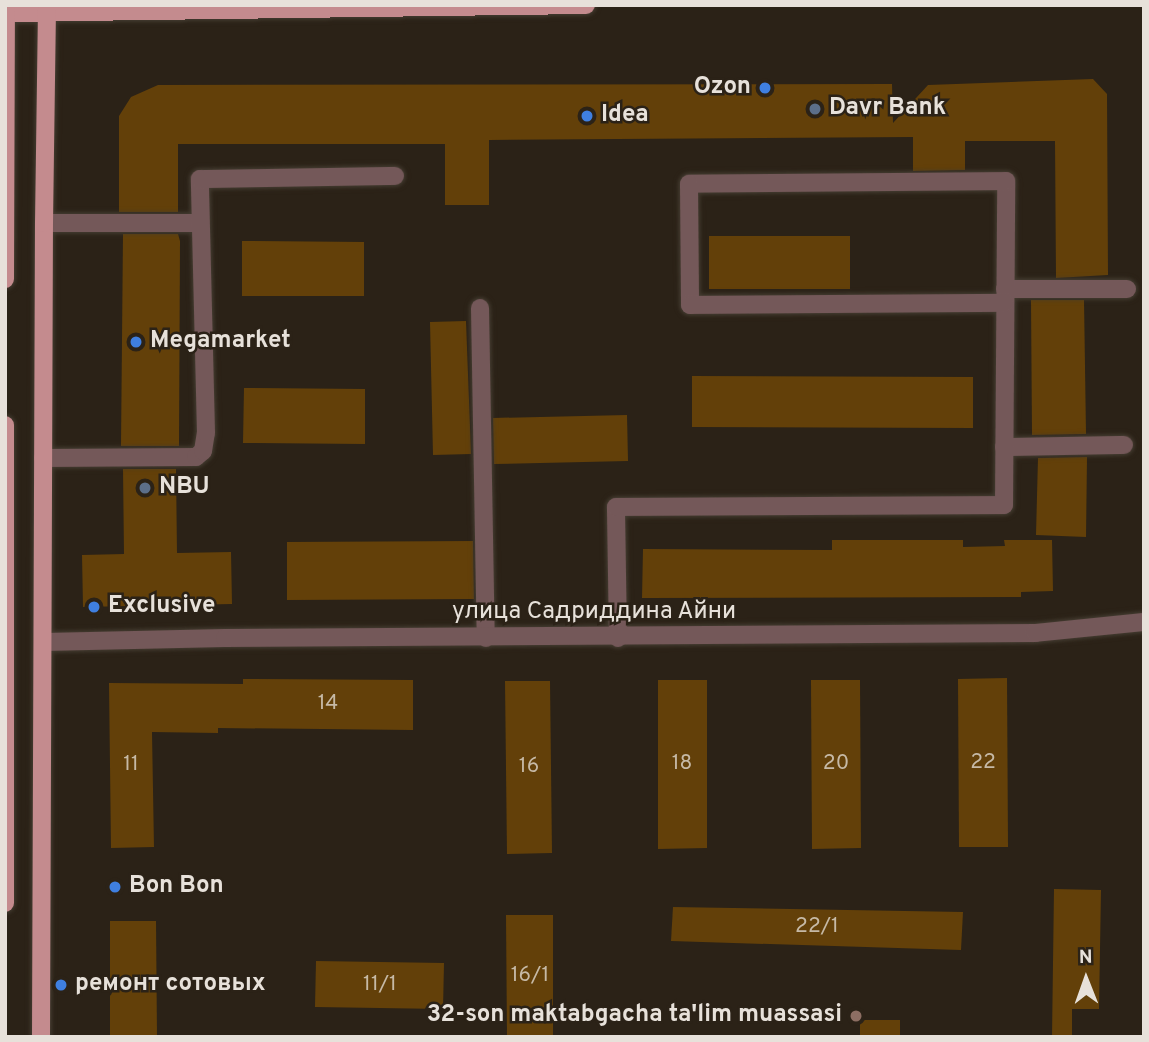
<!DOCTYPE html>
<meta charset="utf-8">
<style>
body{margin:0}
#map{position:relative;width:1149px;height:1042px;overflow:hidden;background:#2b2217;font-family:Overpass,sans-serif}
div>[style]{position:absolute}
[style*='--x']{left:calc(var(--x)*1px);top:calc(var(--y)*1px);width:calc(var(--w)*1px);rotate:calc(var(--a)*1deg)}
.building>*{inset:0;background:#634009}
.roads{filter:drop-shadow(0 0 2px #453d32) drop-shadow(0 0 2px #453d32)}
.minor>*{height:18px;margin:-9px;padding:0 9px;transform-origin:9px;border-radius:9px;background:#745859}
.major>*{height:18px;margin:-9px;padding:0 9px;transform-origin:9px;border-radius:9px;background:#c48b8e}
.dots>*{width:19px;height:19px;translate:-50% -50%;box-sizing:border-box;border:4px solid #2b2217;border-radius:50%}
span{translate:-50% -50%;white-space:nowrap;text-align:center;line-height:1.15;-webkit-text-stroke:5px #2b2217;paint-order:stroke}
.number-label{font-size:21px;color:#c6b9a6}
.number-label span{-webkit-text-stroke-width:0}
.poi-label{font-size:24px;color:#e7e1da;font-weight:700}
.right{translate:-100% -50%;text-align:right}
.left{translate:0 -50%;text-align:left}
.street-label{font-size:24px;color:#e7e1da}
.frame{position:absolute;inset:0;border:7px solid #e7e1da;pointer-events:none}
.north{position:absolute;left:1051px;top:944px;width:70px;height:70px;-webkit-text-stroke:5px #2b2217;paint-order:stroke;rotate:359deg;font-size:19px;font-weight:700;line-height:28px;text-align:center;color:#e7e1da}
.north::after{content:'';display:block;margin:auto;width:24px;height:32px;background:#e7e1da;clip-path:polygon(50% 0,100% 100%,50% 72%,0 100%)}
</style>
<div id="map">
<div class="building">
<div style="clip-path:polygon(1093px 79px,1107px 94px,1108px 275px,1056px 278px,1055px 141px,965px 141px,965px 170px,913px 171px,913px 137px,489px 140px,489px 205px,445px 205px,445px 144px,178px 144px,178px 212px,119px 212px,119px 116px,131px 97px,158px 85px,892px 84px,893px 123px,928px 85px)"></div>
<div style="clip-path:polygon(123px 234px,178px 234px,180px 241px,179px 446px,121px 446px)"></div>
<div style="clip-path:polygon(709px 236px,850px 236px,850px 289px,709px 289px)"></div>
<div style="clip-path:polygon(242px 241px,364px 242px,364px 296px,242px 296px)"></div>
<div style="clip-path:polygon(1031px 300px,1084px 300px,1086px 434px,1032px 435px)"></div>
<div style="clip-path:polygon(466px 321px,471px 454px,433px 455px,430px 322px)"></div>
<div style="clip-path:polygon(692px 376px,973px 377px,973px 428px,692px 427px)"></div>
<div style="clip-path:polygon(244px 388px,365px 389px,365px 444px,243px 443px)"></div>
<div style="clip-path:polygon(627px 415px,628px 461px,494px 464px,493px 418px)"></div>
<div style="clip-path:polygon(1087px 457px,1086px 537px,1036px 535px,1038px 458px)"></div>
<div style="clip-path:polygon(123px 469px,176px 469px,177px 553px,231px 552px,232px 604px,83px 607px,82px 555px,124px 554px)"></div>
<div style="clip-path:polygon(832px 540px,963px 540px,963px 547px,1005px 546px,1004px 540px,1052px 540px,1053px 591px,1021px 592px,1021px 597px,642px 598px,643px 549px,832px 550px)"></div>
<div style="clip-path:polygon(473px 541px,474px 599px,287px 600px,287px 542px)"></div>
<div style="clip-path:polygon(1007px 678px,1008px 847px,959px 847px,958px 679px)"></div>
<div style="clip-path:polygon(243px 679px,413px 680px,413px 730px,218px 728px,218px 733px,152px 732px,154px 847px,111px 848px,109px 683px,243px 684px)"></div>
<div style="clip-path:polygon(658px 680px,707px 680px,707px 848px,658px 849px)"></div>
<div style="clip-path:polygon(811px 680px,860px 680px,861px 848px,812px 849px)"></div>
<div style="clip-path:polygon(505px 681px,550px 681px,552px 853px,507px 854px)"></div>
<div style="clip-path:polygon(1054px 889px,1101px 890px,1099px 1009px,1072px 1009px,1072px 1037px,1052px 1037px)"></div>
<div style="clip-path:polygon(673px 907px,963px 912px,961px 950px,671px 941px)"></div>
<div style="clip-path:polygon(506px 915px,553px 915px,553px 1037px,507px 1037px)"></div>
<div style="clip-path:polygon(110px 921px,156px 921px,157px 1037px,110px 1037px)"></div>
<div style="clip-path:polygon(316px 961px,444px 963px,443px 1009px,315px 1007px)"></div>
<div style="clip-path:polygon(860px 1020px,900px 1020px,900px 1037px,860px 1037px)"></div>
</div>
<div class="roads">
<div class="minor">
<div style="--x:44;--y:223;--w:156;--a:0"></div>
<div style="--x:1005;--y:289;--w:122;--a:0"></div>
<div style="--x:480;--y:308;--w:330;--a:89"></div>
<div style="--x:1004;--y:447;--w:120;--a:-1"></div>
<div style="--x:43;--y:458;--w:153;--a:-0.4"></div>
<div style="--x:196;--y:457;--w:9;--a:-41"></div>
<div style="--x:203;--y:451;--w:18;--a:-81"></div>
<div style="--x:206;--y:433;--w:254;--a:-91.4"></div>
<div style="--x:200;--y:179;--w:195;--a:-0.9"></div>
<div style="--x:618;--y:638;--w:131;--a:-90.9"></div>
<div style="--x:616;--y:507;--w:388;--a:-0.3"></div>
<div style="--x:1004;--y:505;--w:324;--a:-89.6"></div>
<div style="--x:1006;--y:181;--w:317;--a:179.5"></div>
<div style="--x:689;--y:184;--w:121;--a:89.5"></div>
<div style="--x:690;--y:305;--w:315;--a:-0.4"></div>
<div style="--x:44;--y:642;--w:181;--a:-1.3"></div>
<div style="--x:225;--y:638;--w:810;--a:-0.35"></div>
<div style="--x:1035;--y:633;--w:110;--a:-5.8"></div>
</div>
<div class="major">
<div style="--x:5;--y:13;--w:581;--a:-0.79"></div>
<div style="--x:5;--y:279;--w:274;--a:-89.8"></div>
<div style="--x:5;--y:425;--w:478;--a:90"></div>
<div style="--x:41;--y:1037;--w:814;--a:-89.79"></div>
<div style="--x:44;--y:223;--w:218;--a:-89.2"></div>
</div>
</div>
<div class="dots">
<div style="left:765px;top:88px;background:#3f7fe0"></div>
<div style="left:815px;top:109px;background:#5c6f8a"></div>
<div style="left:587px;top:116px;background:#3f7fe0"></div>
<div style="left:136px;top:342px;background:#3f7fe0"></div>
<div style="left:145px;top:488px;background:#5c6f8a"></div>
<div style="left:94px;top:607px;background:#3f7fe0"></div>
<div style="left:115px;top:887px;background:#3f7fe0"></div>
<div style="left:61px;top:985px;background:#3f7fe0"></div>
<div style="left:856px;top:1016px;background:#8d6e63"></div>
</div>
<div class="number-label">
<span style="left:328px;top:704px">14</span>
<span style="left:983px;top:763px">22</span>
<span style="left:682px;top:764px">18</span>
<span style="left:836px;top:764px">20</span>
<span style="left:131px;top:765px">11</span>
<span style="left:529px;top:767px">16</span>
<span style="left:817px;top:927px">22/1</span>
<span style="left:530px;top:976px">16/1</span>
<span style="left:380px;top:985px">11/1</span>
</div>
<div class="poi-label">
<span class="right" style="left:751px;top:88px">Ozon</span>
<span class="left" style="left:829px;top:109px">Davr Bank</span>
<span class="left" style="left:601px;top:116px">Idea</span>
<span class="left" style="left:150px;top:342px">Megamarket</span>
<span class="left" style="left:159px;top:488px">NBU</span>
<span class="left" style="left:108px;top:607px">Exclusive</span>
<span class="left" style="left:129px;top:887px">Bon Bon</span>
<span class="left" style="left:75px;top:985px">ремонт сотовых</span>
<span class="right" style="left:842px;top:1016px">32-son maktabgacha ta'lim muassasi</span>
</div>
<div class="street-label">
<span style="left:594px;top:613px">улица Садриддина Айни</span>
</div>
<div class="frame"></div>
<div class="north">N</div>
</div>
